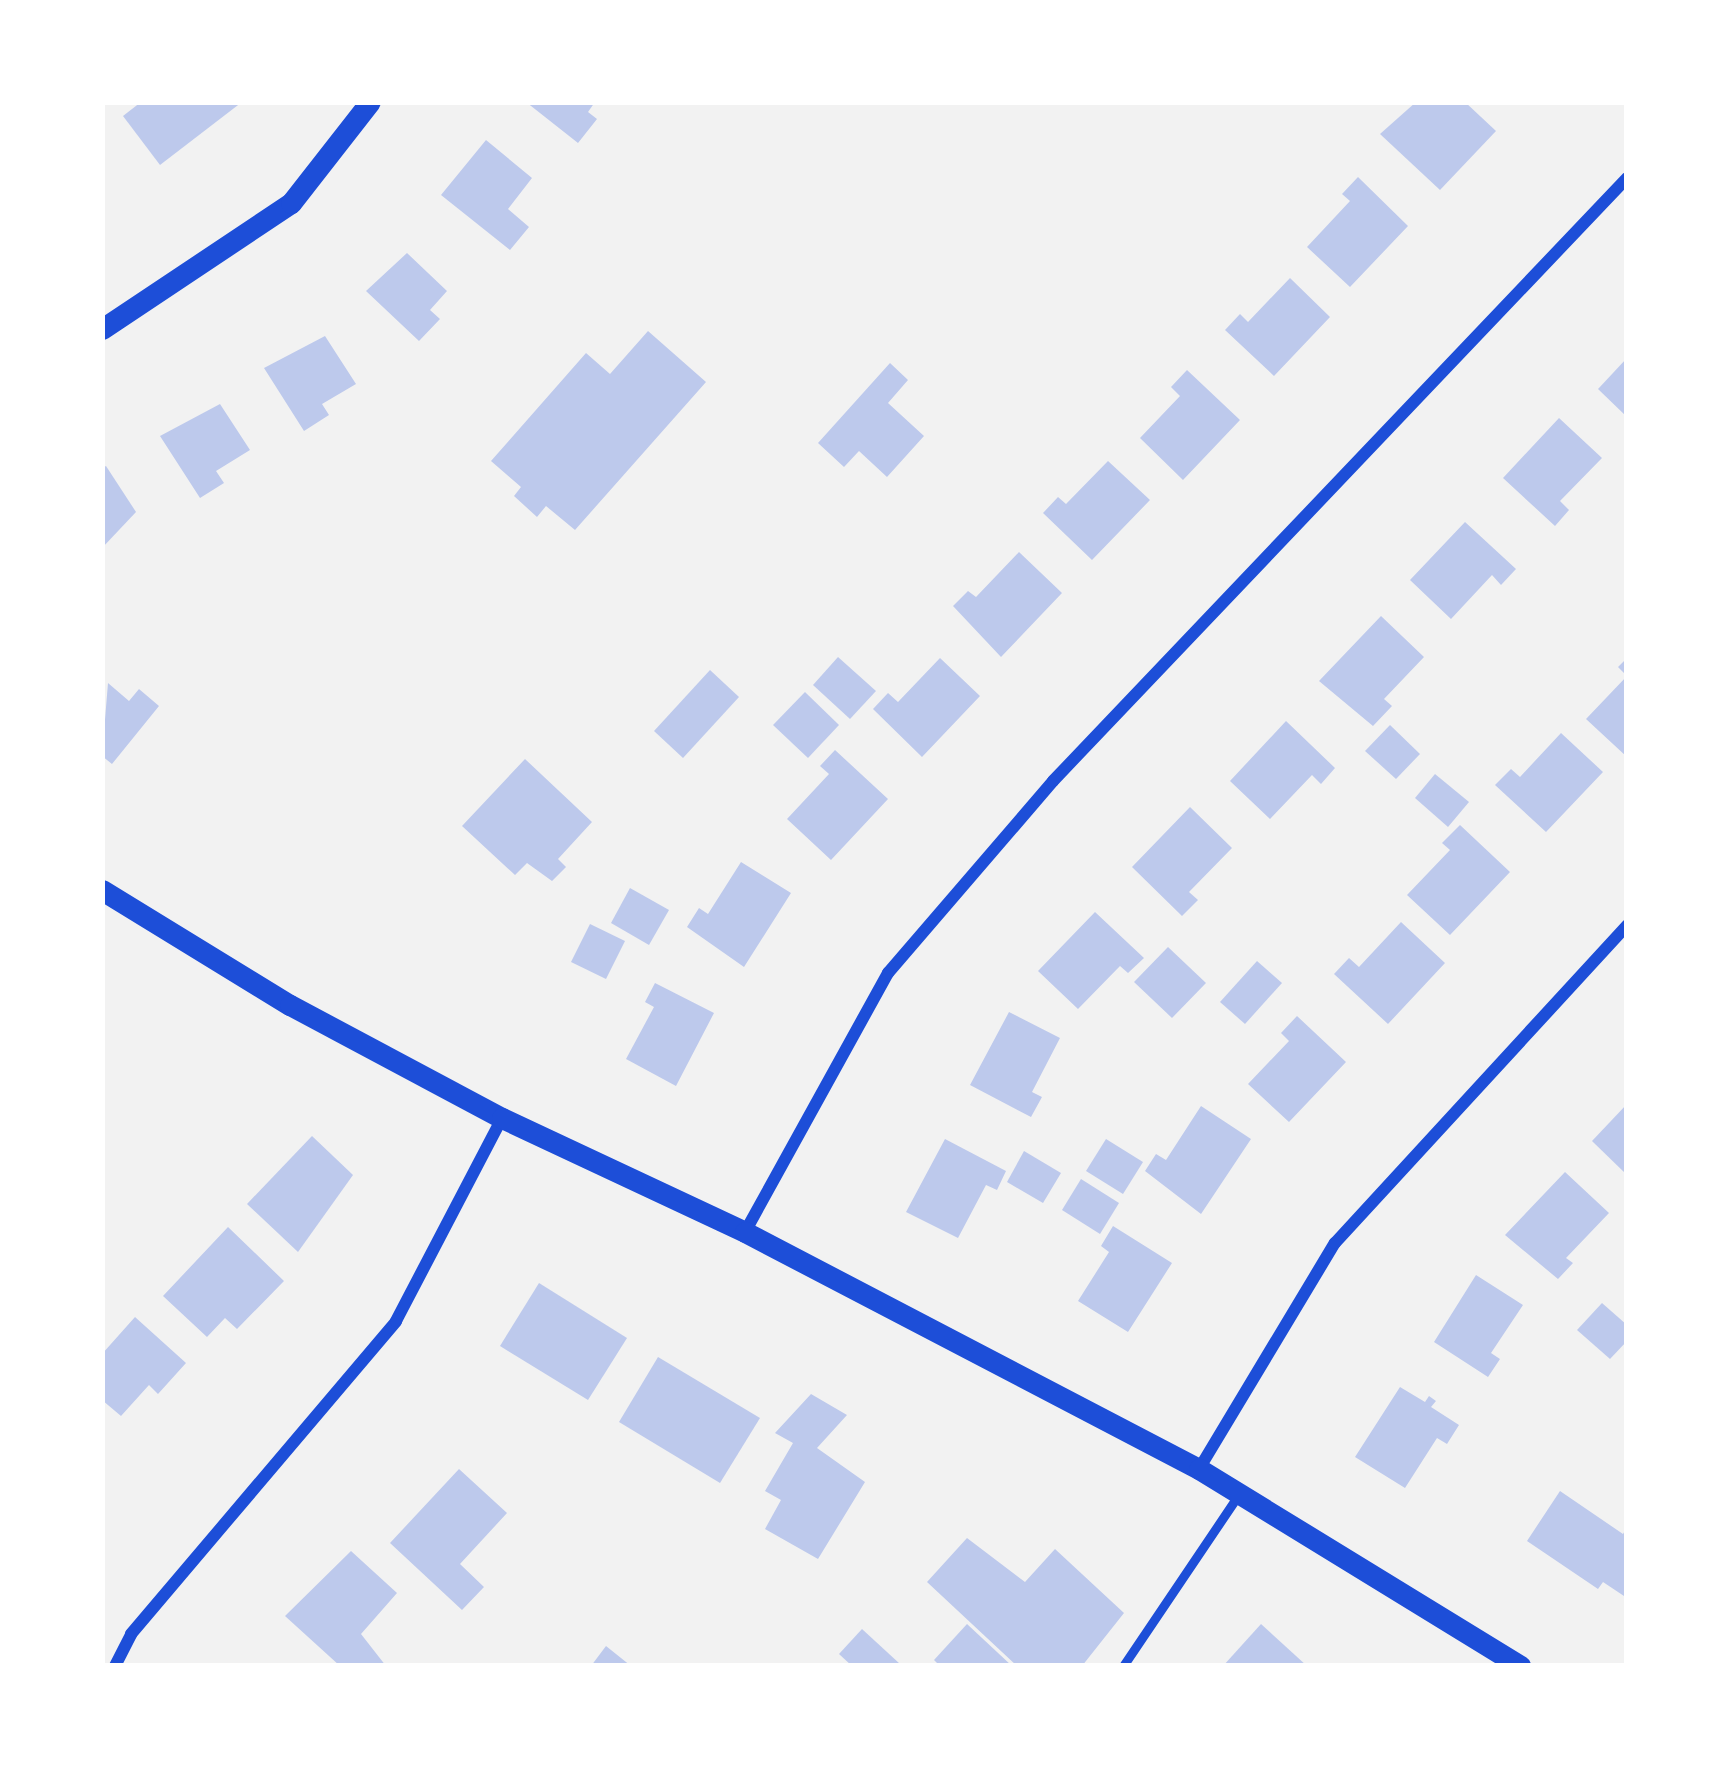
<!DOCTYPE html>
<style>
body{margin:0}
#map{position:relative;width:1729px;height:1768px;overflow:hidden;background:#f2f2f2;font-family:Spectral,serif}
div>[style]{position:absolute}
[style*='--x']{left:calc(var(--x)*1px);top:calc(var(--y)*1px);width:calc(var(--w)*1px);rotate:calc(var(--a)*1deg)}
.building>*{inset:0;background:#bdc9ec}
.service>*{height:9px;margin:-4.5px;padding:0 4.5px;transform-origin:4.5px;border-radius:4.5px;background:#1d4ed8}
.minor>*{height:12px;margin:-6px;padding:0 6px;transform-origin:6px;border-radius:6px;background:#1d4ed8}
.tertiary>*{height:21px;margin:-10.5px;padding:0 10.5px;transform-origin:10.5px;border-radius:10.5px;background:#1d4ed8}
span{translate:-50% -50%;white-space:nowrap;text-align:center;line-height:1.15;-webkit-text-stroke:9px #fff;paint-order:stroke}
.frame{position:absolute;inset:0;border:105px solid #fff;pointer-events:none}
</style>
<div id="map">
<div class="building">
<div style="clip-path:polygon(141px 102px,242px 102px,160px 165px,123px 116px)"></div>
<div style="clip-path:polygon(526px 102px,595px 102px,588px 112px,597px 119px,578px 143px)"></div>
<div style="clip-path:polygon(1416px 102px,1465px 102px,1496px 131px,1440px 190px,1380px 134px)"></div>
<div style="clip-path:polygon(486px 140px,532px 178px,508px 209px,529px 227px,510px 250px,441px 195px)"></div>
<div style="clip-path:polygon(1358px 177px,1408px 226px,1350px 287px,1307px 247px,1350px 201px,1342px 194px)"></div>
<div style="clip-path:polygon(407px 253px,447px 291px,430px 310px,440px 319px,419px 341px,366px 291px)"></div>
<div style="clip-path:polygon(1290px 278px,1330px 317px,1274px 376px,1225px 330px,1240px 314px,1248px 322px)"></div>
<div style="clip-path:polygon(648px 331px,706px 382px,575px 530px,546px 506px,537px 517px,514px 496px,521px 487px,491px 461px,586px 353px,610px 374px)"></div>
<div style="clip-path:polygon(325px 336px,356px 384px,322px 404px,329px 415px,304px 431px,264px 368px)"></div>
<div style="clip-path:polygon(1627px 358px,1627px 417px,1598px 389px)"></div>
<div style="clip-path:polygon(890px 363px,908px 380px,888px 403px,924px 436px,887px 477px,859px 451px,844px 467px,818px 443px)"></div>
<div style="clip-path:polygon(1187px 370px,1240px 420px,1183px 480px,1140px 438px,1180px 396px,1171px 387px)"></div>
<div style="clip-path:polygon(220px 404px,250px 450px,216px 471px,224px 483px,200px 498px,160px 436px)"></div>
<div style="clip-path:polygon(1559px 418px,1602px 458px,1560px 501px,1569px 510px,1555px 526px,1503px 478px)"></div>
<div style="clip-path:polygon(1108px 461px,1150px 500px,1092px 560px,1043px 513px,1058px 497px,1066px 504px)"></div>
<div style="clip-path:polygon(106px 466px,136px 512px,102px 548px,102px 468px)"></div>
<div style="clip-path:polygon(1465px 522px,1516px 569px,1501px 585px,1492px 575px,1451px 619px,1410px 580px)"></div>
<div style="clip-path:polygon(1019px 552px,1062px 593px,1001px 657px,953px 606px,968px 591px,976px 597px)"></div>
<div style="clip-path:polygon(1381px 616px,1424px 657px,1384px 699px,1392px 706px,1373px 726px,1319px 681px)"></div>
<div style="clip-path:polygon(838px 657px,876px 691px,850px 719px,813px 685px)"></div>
<div style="clip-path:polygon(940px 658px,980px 696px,922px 757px,873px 709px,888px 693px,898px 702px)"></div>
<div style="clip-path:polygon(1627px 658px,1627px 757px,1586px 719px,1627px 676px,1618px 667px)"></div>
<div style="clip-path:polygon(710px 670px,739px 697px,683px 758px,654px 731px)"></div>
<div style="clip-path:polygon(108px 683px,129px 701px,139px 689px,159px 706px,112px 764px,102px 756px)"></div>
<div style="clip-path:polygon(805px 692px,839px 725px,808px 758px,773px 725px)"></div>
<div style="clip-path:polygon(1286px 721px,1335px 768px,1321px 784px,1312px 775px,1270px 819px,1230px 781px)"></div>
<div style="clip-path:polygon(1390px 725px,1420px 754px,1396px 779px,1365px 751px)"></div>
<div style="clip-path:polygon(1561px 733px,1603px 772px,1546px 832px,1495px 785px,1511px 769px,1520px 777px)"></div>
<div style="clip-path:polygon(835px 750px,888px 799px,831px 860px,787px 819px,829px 774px,820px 766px)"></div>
<div style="clip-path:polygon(525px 759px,592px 822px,558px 859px,566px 867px,552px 881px,527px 863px,515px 875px,462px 826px)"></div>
<div style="clip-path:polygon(1435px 774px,1469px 802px,1448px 827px,1415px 798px)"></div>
<div style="clip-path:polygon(1190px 807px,1232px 848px,1189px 892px,1198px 900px,1182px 916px,1132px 867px)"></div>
<div style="clip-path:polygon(1460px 825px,1510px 872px,1450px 935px,1407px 895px,1450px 850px,1442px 843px)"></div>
<div style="clip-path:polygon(741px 862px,791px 893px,744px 967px,687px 927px,699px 908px,708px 914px)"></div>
<div style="clip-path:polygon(630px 888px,669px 910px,649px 945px,611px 923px)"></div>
<div style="clip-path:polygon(1095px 912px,1144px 958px,1128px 973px,1120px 966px,1078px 1009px,1038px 971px)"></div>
<div style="clip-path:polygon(1401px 922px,1445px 963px,1388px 1024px,1334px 974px,1349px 958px,1359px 967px)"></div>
<div style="clip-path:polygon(590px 924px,625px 941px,606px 979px,571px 962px)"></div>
<div style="clip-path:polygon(1168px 947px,1206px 983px,1172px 1018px,1134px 982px)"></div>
<div style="clip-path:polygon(1257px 961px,1282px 983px,1245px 1024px,1220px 1002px)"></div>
<div style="clip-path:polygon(655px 983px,714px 1013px,676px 1086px,626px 1059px,654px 1007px,645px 1002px)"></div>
<div style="clip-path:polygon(1009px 1012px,1060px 1038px,1032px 1092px,1042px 1097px,1031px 1117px,970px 1085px)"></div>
<div style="clip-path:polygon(1297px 1016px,1346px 1062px,1289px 1122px,1248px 1084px,1289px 1041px,1281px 1033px)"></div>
<div style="clip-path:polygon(1627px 1104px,1627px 1175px,1592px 1141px)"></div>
<div style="clip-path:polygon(1201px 1106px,1251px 1139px,1201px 1214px,1145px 1171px,1156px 1154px,1166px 1160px)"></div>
<div style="clip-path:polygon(312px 1136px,353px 1175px,298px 1252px,247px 1204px)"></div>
<div style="clip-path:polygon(945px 1139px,1006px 1171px,997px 1190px,986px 1185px,958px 1238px,906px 1212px)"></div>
<div style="clip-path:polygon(1106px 1139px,1143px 1162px,1123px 1194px,1086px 1171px)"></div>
<div style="clip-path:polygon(1024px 1151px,1061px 1173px,1043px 1203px,1007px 1182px)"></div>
<div style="clip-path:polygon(1565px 1172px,1609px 1213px,1566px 1258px,1573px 1263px,1558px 1279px,1505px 1235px)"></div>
<div style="clip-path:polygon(1081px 1179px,1119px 1203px,1100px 1234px,1062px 1210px)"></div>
<div style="clip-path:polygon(1113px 1226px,1172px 1263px,1128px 1332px,1078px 1301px,1109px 1252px,1101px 1246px)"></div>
<div style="clip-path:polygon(228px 1227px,284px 1281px,237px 1329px,225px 1318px,207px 1337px,163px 1296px)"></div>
<div style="clip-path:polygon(1476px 1275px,1523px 1305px,1491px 1353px,1500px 1359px,1488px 1377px,1434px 1342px)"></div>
<div style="clip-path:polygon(539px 1283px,627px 1338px,588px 1400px,500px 1346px)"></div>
<div style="clip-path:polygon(1602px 1303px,1627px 1325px,1627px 1341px,1610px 1359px,1577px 1330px)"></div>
<div style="clip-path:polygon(135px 1317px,186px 1363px,158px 1394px,149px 1385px,121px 1416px,102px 1400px,102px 1354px)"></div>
<div style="clip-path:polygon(658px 1357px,760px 1418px,720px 1483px,619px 1422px)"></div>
<div style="clip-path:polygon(1400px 1387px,1425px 1402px,1429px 1396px,1436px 1401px,1431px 1407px,1459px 1425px,1447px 1444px,1437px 1438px,1405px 1488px,1355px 1457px)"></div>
<div style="clip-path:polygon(811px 1394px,847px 1415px,817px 1448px,865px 1482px,818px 1559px,765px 1529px,781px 1500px,765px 1491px,793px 1443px,775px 1433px)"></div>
<div style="clip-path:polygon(459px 1469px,507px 1513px,460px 1564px,484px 1587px,462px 1610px,390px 1543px)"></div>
<div style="clip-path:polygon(1560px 1491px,1623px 1534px,1627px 1527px,1627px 1598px,1603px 1582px,1598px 1589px,1527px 1541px)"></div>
<div style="clip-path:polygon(967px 1538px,1025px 1582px,1055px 1549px,1124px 1613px,1082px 1666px,1017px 1666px,927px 1582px)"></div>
<div style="clip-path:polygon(351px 1551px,397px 1593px,361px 1634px,386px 1666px,340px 1666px,285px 1616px)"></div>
<div style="clip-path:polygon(967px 1624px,1012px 1666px,940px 1666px,934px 1660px)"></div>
<div style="clip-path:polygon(1261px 1624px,1307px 1666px,1223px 1666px)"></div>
<div style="clip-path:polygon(862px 1629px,900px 1664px,898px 1666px,852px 1666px,839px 1654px)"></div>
<div style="clip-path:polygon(606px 1646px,631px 1666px,591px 1666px)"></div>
</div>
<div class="service">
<div style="--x:1123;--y:1666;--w:207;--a:-56"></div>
</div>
<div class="minor">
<div style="--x:745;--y:1232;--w:296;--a:-61.1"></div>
<div style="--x:888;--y:973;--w:253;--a:-49.3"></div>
<div style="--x:1053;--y:781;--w:833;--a:-46.41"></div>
<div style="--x:1199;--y:1469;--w:264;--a:-59"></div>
<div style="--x:1335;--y:1243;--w:432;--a:-47.4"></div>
<div style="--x:115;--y:1666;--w:36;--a:-63"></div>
<div style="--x:131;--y:1634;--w:410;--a:-49.7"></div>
<div style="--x:396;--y:1321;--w:229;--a:-62.4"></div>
</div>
<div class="tertiary">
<div style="--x:102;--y:329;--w:227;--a:-33.7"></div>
<div style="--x:291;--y:203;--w:128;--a:-52"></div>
<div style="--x:102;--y:890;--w:220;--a:31.5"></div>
<div style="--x:290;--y:1005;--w:240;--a:28.1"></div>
<div style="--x:502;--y:1118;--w:268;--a:25.1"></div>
<div style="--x:745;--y:1232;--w:512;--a:27.57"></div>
<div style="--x:1199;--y:1469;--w:377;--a:31.5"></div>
</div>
<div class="frame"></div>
</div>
